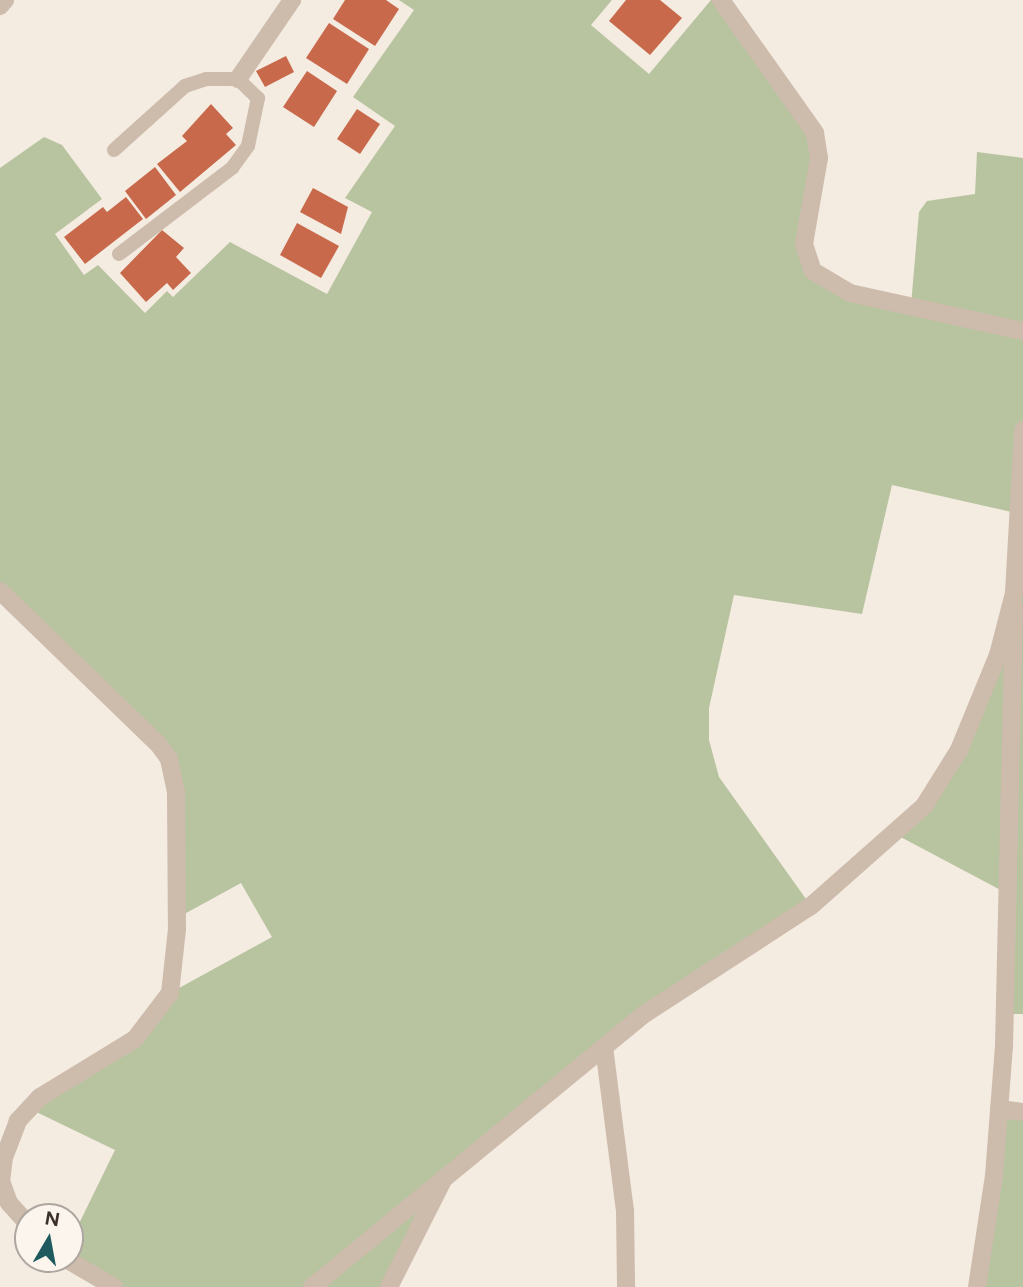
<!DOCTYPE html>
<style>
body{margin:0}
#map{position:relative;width:1023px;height:1287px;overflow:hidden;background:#f4ebe1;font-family:Figtree,sans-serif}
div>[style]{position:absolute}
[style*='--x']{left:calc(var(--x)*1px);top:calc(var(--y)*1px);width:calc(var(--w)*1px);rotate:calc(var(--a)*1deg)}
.green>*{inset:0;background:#b8c4a0}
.building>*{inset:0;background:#c8694b}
.service>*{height:14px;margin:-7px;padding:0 7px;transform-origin:7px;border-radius:7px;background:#cdbbac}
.minor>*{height:18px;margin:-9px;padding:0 9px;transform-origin:9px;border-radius:9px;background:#cdbbac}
.tertiary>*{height:18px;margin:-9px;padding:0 9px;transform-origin:9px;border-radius:9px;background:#cdbbac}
span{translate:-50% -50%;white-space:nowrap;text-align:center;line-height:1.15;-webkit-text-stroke:6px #fbf5ee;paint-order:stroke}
.north{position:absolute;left:14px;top:1203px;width:70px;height:70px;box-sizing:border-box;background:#fbf5ee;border:2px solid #aea6a0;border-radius:50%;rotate:10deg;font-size:19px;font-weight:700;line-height:28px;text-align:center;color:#3b302b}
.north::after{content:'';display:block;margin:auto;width:24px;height:32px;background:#1f5a5e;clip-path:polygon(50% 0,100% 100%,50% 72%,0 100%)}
</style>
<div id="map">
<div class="green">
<div style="clip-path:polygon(399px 0,612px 0,591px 25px,649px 74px,711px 0,721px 0,815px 133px,806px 229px,813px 271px,911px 305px,919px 212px,927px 201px,975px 194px,977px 152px,1023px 158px,1023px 1014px,1005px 1014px,1010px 895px,895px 834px,924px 806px,998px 655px,1016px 513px,892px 485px,862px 614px,734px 595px,709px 708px,709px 740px,719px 777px,811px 906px,690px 983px,444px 1178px,389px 1287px,114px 1287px,70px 1259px,70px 1242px,115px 1150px,28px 1108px,101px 1062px,170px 993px,272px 937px,241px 883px,177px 918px,169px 759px,0 591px,0 168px,44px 137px,62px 145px,102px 199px,55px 234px,84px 275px,98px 265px,145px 313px,167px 291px,173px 297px,230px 242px,327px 294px,372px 212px,345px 198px,395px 126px,353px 97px,414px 10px)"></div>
<div style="clip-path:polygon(999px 1109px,1023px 1112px,1023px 1287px,977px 1287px)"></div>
</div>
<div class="building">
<div style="clip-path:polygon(345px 0,386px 0,399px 9px,375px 46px,333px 19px)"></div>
<div style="clip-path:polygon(626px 0,660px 0,682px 18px,650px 55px,609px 21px)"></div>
<div style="clip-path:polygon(329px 23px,369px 49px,347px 84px,306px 58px)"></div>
<div style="clip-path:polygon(286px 56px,294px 72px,265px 87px,256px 71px)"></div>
<div style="clip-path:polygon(307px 71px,337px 91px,314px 127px,283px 107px)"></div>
<div style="clip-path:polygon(211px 104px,233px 128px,226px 134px,236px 145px,180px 192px,157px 164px,187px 141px,182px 136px)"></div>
<div style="clip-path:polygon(357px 109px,380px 124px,360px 154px,337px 139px)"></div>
<div style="clip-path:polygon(155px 167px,176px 195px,146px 219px,125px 191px)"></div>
<div style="clip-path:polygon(313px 188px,348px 207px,341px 234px,300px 212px)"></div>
<div style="clip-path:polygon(126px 197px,143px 219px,85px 264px,64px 237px,103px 207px,107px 212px)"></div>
<div style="clip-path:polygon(297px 223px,339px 246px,321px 278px,280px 255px)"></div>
<div style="clip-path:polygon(162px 230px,184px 248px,176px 257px,191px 273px,173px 290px,167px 283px,146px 302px,120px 273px)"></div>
</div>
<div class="service">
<div style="--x:114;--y:150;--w:96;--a:-42"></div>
<div style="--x:185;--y:86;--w:22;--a:-18"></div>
<div style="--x:206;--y:79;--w:32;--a:0"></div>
<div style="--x:238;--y:79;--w:28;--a:44"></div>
<div style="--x:258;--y:98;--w:49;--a:101.8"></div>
<div style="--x:248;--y:146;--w:27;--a:126"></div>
<div style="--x:232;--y:168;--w:142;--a:142.7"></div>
</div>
<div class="minor">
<div style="--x:721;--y:0;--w:163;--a:54.7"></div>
<div style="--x:815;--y:133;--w:25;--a:81"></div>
<div style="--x:819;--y:158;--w:87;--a:99.9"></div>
<div style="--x:804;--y:244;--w:28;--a:72"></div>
<div style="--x:813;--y:271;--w:43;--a:30.7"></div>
<div style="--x:850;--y:293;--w:177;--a:12.4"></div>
<div style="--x:0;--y:6;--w:8;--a:-50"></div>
<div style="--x:238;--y:79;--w:96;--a:-55.6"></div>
<div style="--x:0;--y:591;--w:221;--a:44.1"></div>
<div style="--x:159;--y:745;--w:17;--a:54"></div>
<div style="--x:169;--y:759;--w:35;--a:78"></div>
<div style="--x:176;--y:793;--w:136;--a:89.6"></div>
<div style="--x:177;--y:929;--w:64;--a:96.2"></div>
<div style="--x:170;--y:993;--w:58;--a:127.3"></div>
<div style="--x:135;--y:1039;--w:111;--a:148.6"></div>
<div style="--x:40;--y:1097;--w:33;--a:133"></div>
<div style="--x:18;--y:1121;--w:39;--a:111"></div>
<div style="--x:4;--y:1157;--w:24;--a:97"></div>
<div style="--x:1;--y:1181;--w:23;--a:70"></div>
<div style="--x:9;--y:1203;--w:28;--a:48"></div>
<div style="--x:604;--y:1047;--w:165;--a:82.7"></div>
<div style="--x:625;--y:1211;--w:76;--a:89.2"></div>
<div style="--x:999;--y:1109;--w:24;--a:7"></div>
<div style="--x:66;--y:1259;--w:56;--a:30.3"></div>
<div style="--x:389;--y:1287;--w:122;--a:-63.2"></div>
<div style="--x:977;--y:1287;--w:112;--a:-81.3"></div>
<div style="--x:994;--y:1176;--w:130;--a:-85.6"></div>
<div style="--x:1004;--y:1046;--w:440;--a:-88.7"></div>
</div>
<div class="tertiary">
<div style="--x:312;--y:1287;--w:428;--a:-39.4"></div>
<div style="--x:643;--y:1015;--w:200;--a:-33"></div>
<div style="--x:811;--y:906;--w:151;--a:-41.5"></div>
<div style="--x:924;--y:806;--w:66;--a:-58"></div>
<div style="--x:959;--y:750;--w:103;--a:-67.7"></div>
<div style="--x:998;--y:655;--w:64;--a:-75.5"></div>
<div style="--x:1014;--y:593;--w:163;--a:-86.8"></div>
</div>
<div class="north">N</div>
</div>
